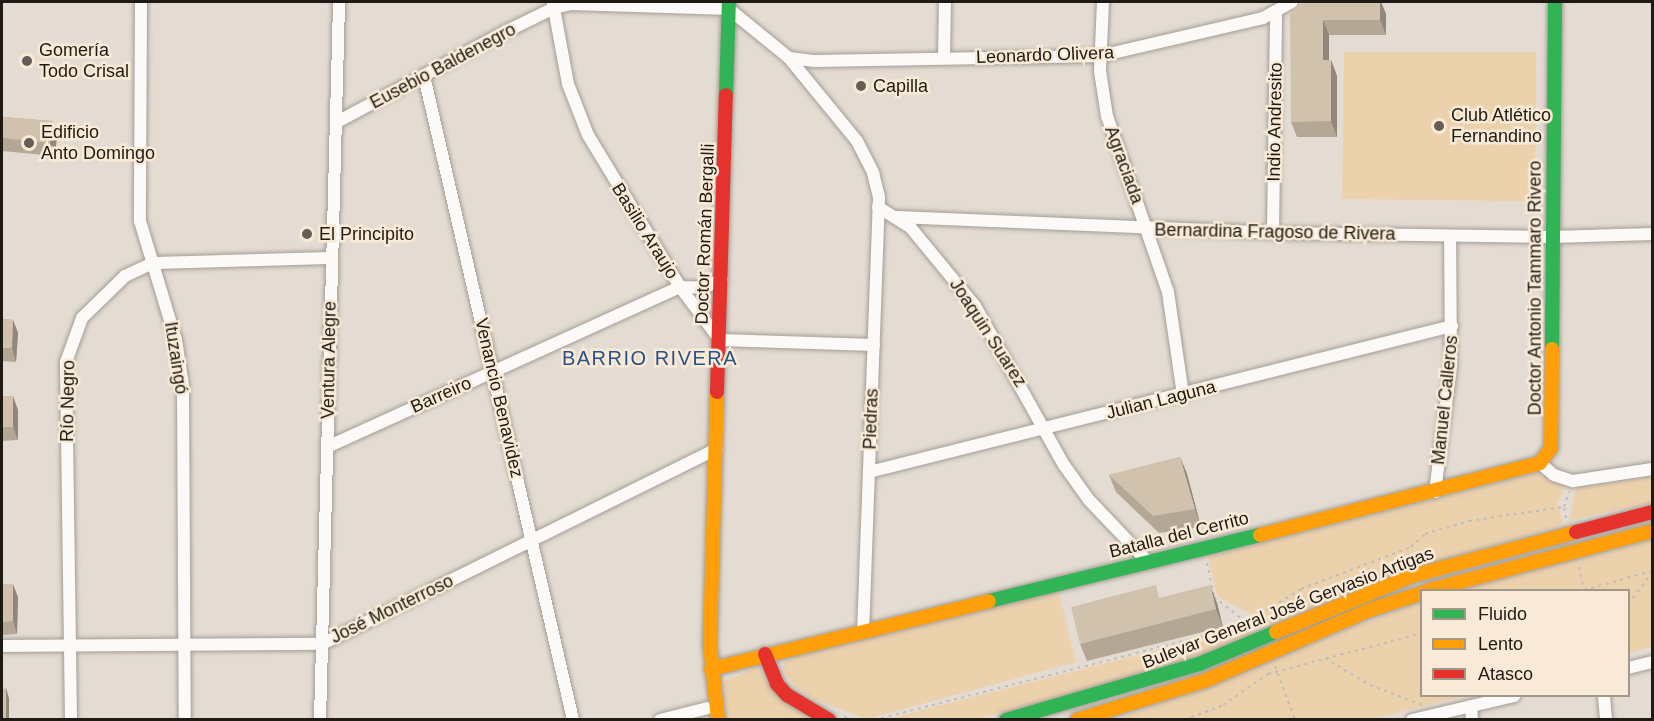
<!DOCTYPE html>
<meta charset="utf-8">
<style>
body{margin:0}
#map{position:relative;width:1654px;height:721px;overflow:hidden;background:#e4dcd2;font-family:Helvetica,sans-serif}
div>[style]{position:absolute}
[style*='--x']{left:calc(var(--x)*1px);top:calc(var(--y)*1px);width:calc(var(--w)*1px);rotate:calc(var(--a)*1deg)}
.green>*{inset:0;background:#ecd1ad}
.path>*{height:2px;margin-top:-1px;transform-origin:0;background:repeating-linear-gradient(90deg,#c1beba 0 3px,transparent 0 7.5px)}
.roads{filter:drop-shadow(0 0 2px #a39d96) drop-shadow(0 0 2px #a39d96)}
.street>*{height:12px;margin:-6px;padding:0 6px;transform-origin:6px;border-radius:6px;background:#fbfaf8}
.fast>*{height:14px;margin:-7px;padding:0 7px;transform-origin:7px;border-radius:7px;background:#30b455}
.slow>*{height:14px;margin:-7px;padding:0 7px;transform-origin:7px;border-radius:7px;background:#ff9f0a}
.jam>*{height:14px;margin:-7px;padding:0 7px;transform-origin:7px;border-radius:7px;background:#e5322d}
.wall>*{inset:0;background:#b4a796}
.shaded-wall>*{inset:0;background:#92887a}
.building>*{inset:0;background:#d1c2ae}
.dots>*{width:16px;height:16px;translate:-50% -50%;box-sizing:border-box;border:3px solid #f9ead7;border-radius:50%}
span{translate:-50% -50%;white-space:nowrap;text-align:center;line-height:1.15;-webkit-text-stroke:5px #f9ead7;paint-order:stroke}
.poi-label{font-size:18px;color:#1f1a13}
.left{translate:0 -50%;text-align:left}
.street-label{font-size:18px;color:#1f1a13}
.neighbourhood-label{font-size:20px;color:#295287;letter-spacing:1.5px}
.frame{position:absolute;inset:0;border:3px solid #1f1a13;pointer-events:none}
.legend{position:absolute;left:1420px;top:589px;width:210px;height:108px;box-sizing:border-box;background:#f9ead7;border:2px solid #a29789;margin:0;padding:8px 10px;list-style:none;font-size:18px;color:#1f1a13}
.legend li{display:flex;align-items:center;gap:12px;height:30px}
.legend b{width:30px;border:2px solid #a29789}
</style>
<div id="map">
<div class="green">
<div style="clip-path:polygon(1344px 52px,1536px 52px,1535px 201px,1342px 199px)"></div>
<div style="clip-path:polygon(1538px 473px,1566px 485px,1558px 503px,1563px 525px,1426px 565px,1264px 630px,1254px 616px,1217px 596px,1208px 557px)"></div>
<div style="clip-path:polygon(1652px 477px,1652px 503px,1569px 520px,1576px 488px)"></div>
<div style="clip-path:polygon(1652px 539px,1652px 647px,1629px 653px,1628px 590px,1459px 590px)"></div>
<div style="clip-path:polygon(1058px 589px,1076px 662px,867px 719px,816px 700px,797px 688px,782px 671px,784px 663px,795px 654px)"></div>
<div style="clip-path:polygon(1421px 601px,1422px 696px,1464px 696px,1371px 719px,1116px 720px)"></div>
<div style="clip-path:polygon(1248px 627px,1253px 633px,1194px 657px,1069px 696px,975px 719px,883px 720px)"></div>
<div style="clip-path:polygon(758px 667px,776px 695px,813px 719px,726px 719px,724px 681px)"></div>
</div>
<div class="path">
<div style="--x:1566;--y:518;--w:11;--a:-100"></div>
<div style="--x:1564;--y:507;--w:16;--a:-72"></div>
<div style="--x:1207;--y:563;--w:35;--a:78"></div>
<div style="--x:1214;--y:597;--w:47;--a:38.1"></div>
<div style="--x:1579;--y:567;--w:24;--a:78"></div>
<div style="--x:1584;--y:590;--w:71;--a:-15.6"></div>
<div style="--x:1628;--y:604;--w:39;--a:-52"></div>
<div style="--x:1325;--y:658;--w:52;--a:31"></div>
<div style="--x:1370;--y:685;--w:56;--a:21"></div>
<div style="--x:1275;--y:666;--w:58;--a:69.7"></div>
<div style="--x:844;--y:716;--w:9;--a:27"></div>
<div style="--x:874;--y:720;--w:344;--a:-14.3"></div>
<div style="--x:1207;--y:635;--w:42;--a:-18"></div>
<div style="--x:1247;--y:622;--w:63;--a:-31.4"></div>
<div style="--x:1301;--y:589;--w:118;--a:-20.9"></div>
<div style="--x:1411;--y:547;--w:19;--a:-43"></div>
<div style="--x:1425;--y:534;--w:46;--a:-16.5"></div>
<div style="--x:1469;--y:521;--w:96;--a:-8.4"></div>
<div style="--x:1184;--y:720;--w:42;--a:-21"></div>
<div style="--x:1223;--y:705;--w:55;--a:-34.6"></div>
<div style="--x:1268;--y:674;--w:159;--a:-14.9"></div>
</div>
<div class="roads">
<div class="street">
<div style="--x:141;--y:2;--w:219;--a:90.3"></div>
<div style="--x:140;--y:221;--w:124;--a:73.2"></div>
<div style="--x:176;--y:340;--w:47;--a:81.3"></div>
<div style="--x:183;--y:386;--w:334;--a:89.7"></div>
<div style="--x:1103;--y:2;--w:69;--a:92.5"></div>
<div style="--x:1100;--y:71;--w:46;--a:81.2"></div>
<div style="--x:1107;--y:116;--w:186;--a:70.9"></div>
<div style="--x:1168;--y:292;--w:104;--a:81.7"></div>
<div style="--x:553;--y:3;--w:82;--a:79.5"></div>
<div style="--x:568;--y:84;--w:55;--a:68.6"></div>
<div style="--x:588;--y:135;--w:178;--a:58.8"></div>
<div style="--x:680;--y:287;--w:66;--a:53"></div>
<div style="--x:720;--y:340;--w:154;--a:1.9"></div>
<div style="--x:789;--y:58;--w:26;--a:7"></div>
<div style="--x:815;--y:61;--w:285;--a:-1"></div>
<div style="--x:1100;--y:56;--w:167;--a:-13.1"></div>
<div style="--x:1263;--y:18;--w:33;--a:-29"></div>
<div style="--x:944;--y:58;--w:56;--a:-89"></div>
<div style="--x:424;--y:76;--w:661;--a:76.97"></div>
<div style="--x:337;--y:122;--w:193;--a:-28.2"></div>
<div style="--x:507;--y:31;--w:52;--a:-26.1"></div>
<div style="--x:554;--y:8;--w:18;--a:-13"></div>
<div style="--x:572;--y:4;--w:157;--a:1.8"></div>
<div style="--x:729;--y:9;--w:77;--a:39.2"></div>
<div style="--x:789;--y:58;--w:107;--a:50.7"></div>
<div style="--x:857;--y:141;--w:36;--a:63"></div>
<div style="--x:873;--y:173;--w:25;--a:76"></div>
<div style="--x:879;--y:197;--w:434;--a:92.1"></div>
<div style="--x:878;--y:207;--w:39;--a:32"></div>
<div style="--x:911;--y:228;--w:101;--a:50.6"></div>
<div style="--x:975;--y:306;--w:182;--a:60.8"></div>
<div style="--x:1064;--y:465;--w:43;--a:54.5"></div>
<div style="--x:1089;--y:500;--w:84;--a:46.4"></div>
<div style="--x:897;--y:217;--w:376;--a:2.4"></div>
<div style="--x:1273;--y:233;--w:279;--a:0.8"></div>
<div style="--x:1552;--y:237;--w:100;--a:-1.7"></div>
<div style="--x:1273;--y:233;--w:221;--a:-89.2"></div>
<div style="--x:327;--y:447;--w:388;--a:-24.4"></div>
<div style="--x:680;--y:287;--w:24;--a:2"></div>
<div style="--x:704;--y:288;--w:20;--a:-27"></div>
<div style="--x:1540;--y:463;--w:18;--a:41"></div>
<div style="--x:1554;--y:475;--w:20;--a:18"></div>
<div style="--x:1573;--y:481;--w:80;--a:-8.6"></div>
<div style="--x:869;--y:472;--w:601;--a:-14.06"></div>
<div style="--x:1435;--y:492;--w:127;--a:-82.8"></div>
<div style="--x:1451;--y:366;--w:130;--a:-90.4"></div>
<div style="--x:2;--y:646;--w:320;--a:-0.4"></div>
<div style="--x:322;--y:644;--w:440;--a:-26.3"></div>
<div style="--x:1628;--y:668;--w:25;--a:-14"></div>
<div style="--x:1604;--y:696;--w:24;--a:85"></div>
<div style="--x:1471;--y:706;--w:14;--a:86"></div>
<div style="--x:71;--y:720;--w:358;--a:-90.8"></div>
<div style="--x:66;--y:362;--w:47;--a:-70"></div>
<div style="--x:82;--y:318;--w:60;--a:-44.3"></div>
<div style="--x:125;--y:276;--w:31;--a:-25"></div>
<div style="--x:153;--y:263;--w:178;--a:-1.6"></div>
<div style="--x:320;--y:720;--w:718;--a:-88.48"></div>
<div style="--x:660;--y:720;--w:49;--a:-14"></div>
<div style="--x:1412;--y:720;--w:105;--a:-13.2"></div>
</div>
<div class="fast">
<div style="--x:726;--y:95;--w:93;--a:-88.2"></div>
<div style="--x:1552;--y:349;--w:347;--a:-89.5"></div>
<div style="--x:989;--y:601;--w:279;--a:-13.7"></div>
<div style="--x:1006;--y:720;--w:201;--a:-16.2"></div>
<div style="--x:1199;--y:664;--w:83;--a:-22.6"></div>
</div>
<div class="slow">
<div style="--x:717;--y:392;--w:254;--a:91.6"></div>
<div style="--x:710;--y:646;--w:74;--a:83.8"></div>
<div style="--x:1260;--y:535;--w:289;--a:-14.4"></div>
<div style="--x:1540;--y:463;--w:19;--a:-54"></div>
<div style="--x:1551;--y:448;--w:99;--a:-89.4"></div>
<div style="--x:1429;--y:590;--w:231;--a:-14.8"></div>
<div style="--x:1276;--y:632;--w:147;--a:-22.4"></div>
<div style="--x:1412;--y:576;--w:170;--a:-15"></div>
<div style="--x:711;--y:669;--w:286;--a:-13.7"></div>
<div style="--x:1077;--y:720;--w:133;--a:-17.1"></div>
<div style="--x:1204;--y:681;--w:181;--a:-23.2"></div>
<div style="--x:1370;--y:610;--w:55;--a:-18.1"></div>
</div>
<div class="jam">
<div style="--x:717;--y:392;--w:297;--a:-88.3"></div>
<div style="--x:1576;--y:532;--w:79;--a:-14.7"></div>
<div style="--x:765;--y:654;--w:32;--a:68"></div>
<div style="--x:777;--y:684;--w:15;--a:48"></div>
<div style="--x:787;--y:695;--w:49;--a:30.8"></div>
</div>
</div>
<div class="wall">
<div style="clip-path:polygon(1304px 2px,1381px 2px,1386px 14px,1386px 35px,1329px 35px,1329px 60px,1331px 60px,1337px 76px,1337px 137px,1297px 137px,1291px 122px)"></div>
<div style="clip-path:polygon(2px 117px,52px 121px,57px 135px,55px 156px,2px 151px)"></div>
<div style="clip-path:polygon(2px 319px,13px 320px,18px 333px,16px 362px,2px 361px)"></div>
<div style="clip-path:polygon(2px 396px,18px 410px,18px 440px,2px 441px)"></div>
<div style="clip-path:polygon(1180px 457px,1187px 474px,1201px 527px,1159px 533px,1116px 492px,1109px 475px)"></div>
<div style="clip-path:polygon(2px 584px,18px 597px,17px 634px,2px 635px)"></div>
<div style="clip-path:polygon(1161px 598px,1217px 603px,1223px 627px,1087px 661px,1080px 644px)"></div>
</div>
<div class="shaded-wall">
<div style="clip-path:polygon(1380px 2px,1381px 2px,1386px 14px,1386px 35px,1380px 20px)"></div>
<div style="clip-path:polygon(1323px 20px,1329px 35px,1329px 75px,1323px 60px)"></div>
<div style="clip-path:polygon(1331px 60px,1337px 76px,1337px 137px,1331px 121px)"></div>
<div style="clip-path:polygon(52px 121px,57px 135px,55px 156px,50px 143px)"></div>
<div style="clip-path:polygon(13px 320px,18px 333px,16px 362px,12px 348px)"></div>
<div style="clip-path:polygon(13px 396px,18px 410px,18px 440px,13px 427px)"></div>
<div style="clip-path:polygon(1180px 457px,1187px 474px,1201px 527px,1195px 509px)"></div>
<div style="clip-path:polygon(13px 584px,18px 597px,17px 634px,13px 621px)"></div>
<div style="clip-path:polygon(1210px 585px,1217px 603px,1223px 627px,1216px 609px)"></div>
<div style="clip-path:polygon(6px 688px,9px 698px,9px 720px,6px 720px)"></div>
</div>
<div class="building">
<div style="clip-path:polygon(1304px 2px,1380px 2px,1380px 20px,1323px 20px,1323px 60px,1331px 60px,1331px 121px,1291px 122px,1290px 16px,1294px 8px)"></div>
<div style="clip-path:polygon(2px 117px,52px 121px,50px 143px,2px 138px)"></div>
<div style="clip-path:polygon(2px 319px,13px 320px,12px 348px,2px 348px)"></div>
<div style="clip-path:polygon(2px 396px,13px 396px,13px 427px,2px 427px)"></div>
<div style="clip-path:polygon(1180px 457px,1195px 509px,1153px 516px,1109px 475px)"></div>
<div style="clip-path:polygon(2px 584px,13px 584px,13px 621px,2px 622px)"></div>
<div style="clip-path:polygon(1156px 585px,1159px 598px,1210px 585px,1216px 609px,1080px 644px,1071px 607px)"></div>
<div style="clip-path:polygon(6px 688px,6px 720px,2px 720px,2px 689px)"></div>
</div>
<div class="dots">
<div style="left:27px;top:61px;background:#645e56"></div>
<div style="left:861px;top:86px;background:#645e56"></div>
<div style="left:1439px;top:126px;background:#645e56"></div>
<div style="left:29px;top:143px;background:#645e56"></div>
<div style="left:307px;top:234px;background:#645e56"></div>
</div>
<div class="poi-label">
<span class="left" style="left:39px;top:61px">Gomería<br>Todo Crisal</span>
<span class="left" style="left:873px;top:86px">Capilla</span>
<span class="left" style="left:1451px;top:126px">Club Atlético<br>Fernandino</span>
<span class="left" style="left:41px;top:143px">Edificio<br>Anto Domingo</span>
<span class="left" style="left:319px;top:234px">El Principito</span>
</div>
<div class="street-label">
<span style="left:1045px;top:55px;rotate:-2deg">Leonardo Olivera</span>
<span style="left:443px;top:66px;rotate:-28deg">Eusebio Baldenegro</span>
<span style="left:1275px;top:122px;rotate:-89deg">Indio Andresito</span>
<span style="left:1124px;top:165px;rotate:70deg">Agraciada</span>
<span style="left:645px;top:231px;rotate:58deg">Basilio Araujo</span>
<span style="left:1275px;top:232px;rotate:1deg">Bernardina Fragoso de Rivera</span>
<span style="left:705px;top:234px;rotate:-88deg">Doctor Román Bergalli</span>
<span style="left:1535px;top:288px;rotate:-90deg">Doctor Antonio Tammaro Rivero</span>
<span style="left:988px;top:333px;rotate:57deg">Joaquin Suarez</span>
<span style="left:176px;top:358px;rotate:81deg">Ituzaingó</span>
<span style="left:329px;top:360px;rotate:-89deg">Ventura Alegre</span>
<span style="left:441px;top:395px;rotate:-24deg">Barreiro</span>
<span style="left:499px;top:398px;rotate:77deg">Venancio Benavidez</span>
<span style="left:1161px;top:400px;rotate:-14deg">Julian Laguna</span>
<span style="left:1445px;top:400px;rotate:-84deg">Manuel Calleros</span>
<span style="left:68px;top:401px;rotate:-89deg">Río Negro</span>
<span style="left:871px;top:419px;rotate:-88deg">Piedras</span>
<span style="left:1179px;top:535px;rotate:-14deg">Batalla del Cerrito</span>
<span style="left:1288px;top:608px;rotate:-21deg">Bulevar General José Gervasio Artigas</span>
<span style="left:392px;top:609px;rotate:-26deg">José Monterroso</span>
</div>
<div class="neighbourhood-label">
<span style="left:650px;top:358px">BARRIO RIVERA</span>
</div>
<div class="frame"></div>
<ul class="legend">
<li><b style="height:8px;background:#30b455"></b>Fluido</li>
<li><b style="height:8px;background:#ff9f0a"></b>Lento</li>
<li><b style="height:8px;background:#e5322d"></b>Atasco</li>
</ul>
</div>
